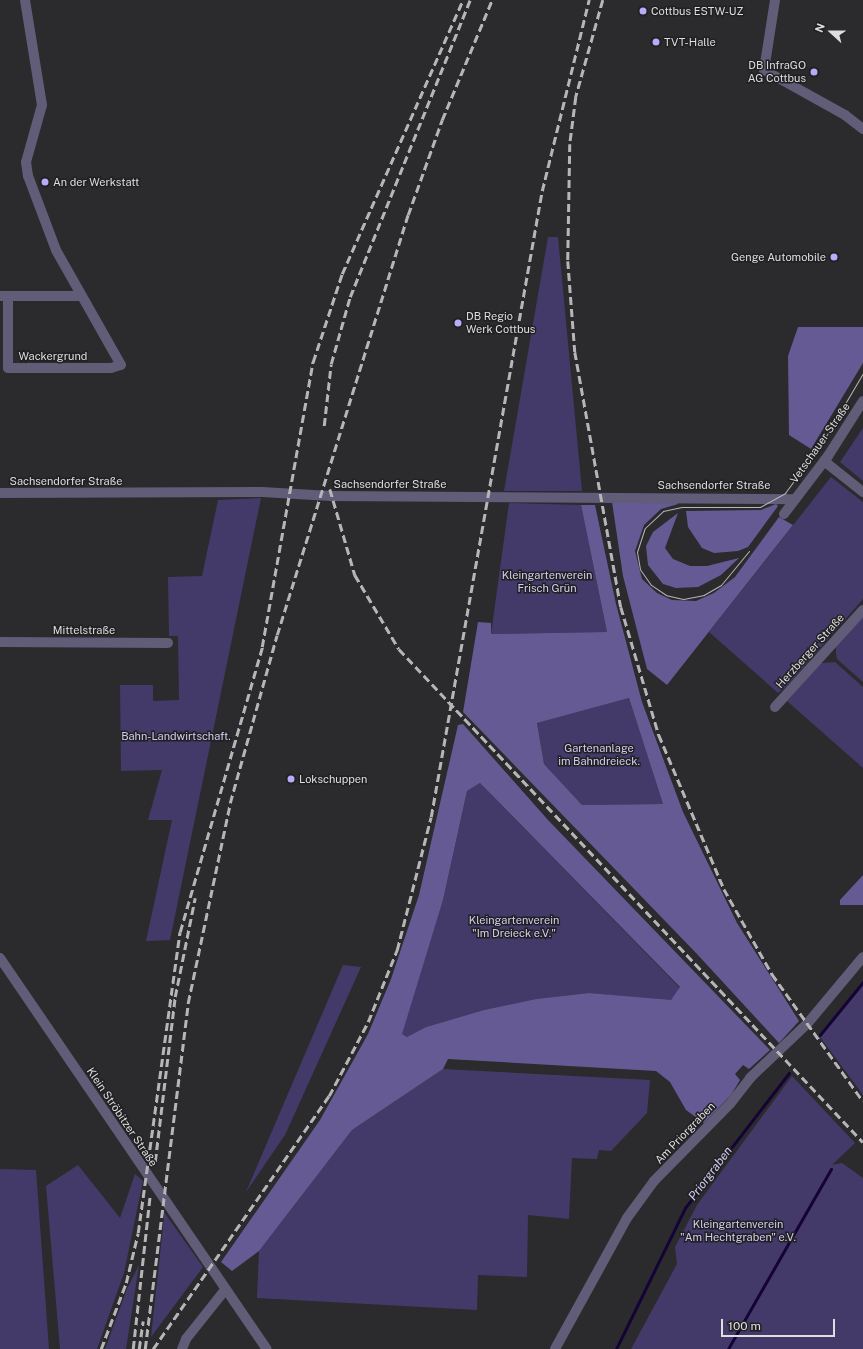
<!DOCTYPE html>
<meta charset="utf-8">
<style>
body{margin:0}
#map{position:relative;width:863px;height:1349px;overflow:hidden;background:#2b2a2d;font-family:"Public Sans",sans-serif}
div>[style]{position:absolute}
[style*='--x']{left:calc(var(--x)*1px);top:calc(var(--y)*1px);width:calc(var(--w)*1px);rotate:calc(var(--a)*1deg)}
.green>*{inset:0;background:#443a6a}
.forest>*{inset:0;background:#665a95}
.stream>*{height:2.5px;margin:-1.25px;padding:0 1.25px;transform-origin:1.25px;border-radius:1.25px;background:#150236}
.minor>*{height:10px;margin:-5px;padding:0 5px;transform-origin:5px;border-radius:5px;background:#615c77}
.tram>*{height:1px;margin:-0.5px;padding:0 0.5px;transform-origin:0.5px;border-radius:0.5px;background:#b6b6b8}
.rail>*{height:2.5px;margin-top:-1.25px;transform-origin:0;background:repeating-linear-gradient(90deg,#b6b6b8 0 8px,transparent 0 12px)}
.dots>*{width:11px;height:11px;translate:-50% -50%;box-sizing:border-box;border:2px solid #212123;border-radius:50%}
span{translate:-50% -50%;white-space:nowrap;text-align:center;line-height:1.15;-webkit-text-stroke:3px #212123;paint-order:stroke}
.poi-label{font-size:11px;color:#dedee0}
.left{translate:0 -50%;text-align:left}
.right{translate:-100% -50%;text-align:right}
.street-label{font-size:11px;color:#dedee0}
.park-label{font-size:11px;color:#d2cdf1}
.water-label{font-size:12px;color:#d3cef2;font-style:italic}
.north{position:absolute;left:811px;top:12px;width:40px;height:40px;-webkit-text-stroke:3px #212123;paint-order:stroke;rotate:291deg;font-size:11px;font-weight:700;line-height:16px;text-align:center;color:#dedee0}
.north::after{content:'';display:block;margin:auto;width:14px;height:18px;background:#dedee0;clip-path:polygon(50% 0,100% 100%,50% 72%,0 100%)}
.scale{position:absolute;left:721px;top:1319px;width:114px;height:18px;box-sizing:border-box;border:2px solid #dedee0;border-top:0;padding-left:5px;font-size:12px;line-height:14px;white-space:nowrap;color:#dedee0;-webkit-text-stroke:3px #212123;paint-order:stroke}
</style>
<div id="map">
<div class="green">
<div style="clip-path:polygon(548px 237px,558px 237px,582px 491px,504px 491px)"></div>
<div style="clip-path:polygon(863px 428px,863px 481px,840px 462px)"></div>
<div style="clip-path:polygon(831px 477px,863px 502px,863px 599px,787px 686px,778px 693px,709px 632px)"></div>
<div style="clip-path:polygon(261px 498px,170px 940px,146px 941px,172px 820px,148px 820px,162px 770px,121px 771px,120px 685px,153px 685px,153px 701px,179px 700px,178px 636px,169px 636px,168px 577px,202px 576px,218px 500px)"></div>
<div style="clip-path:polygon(509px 503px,581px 505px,607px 632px,491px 634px)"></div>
<div style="clip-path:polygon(863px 615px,863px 682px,837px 659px,836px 653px,836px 646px)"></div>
<div style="clip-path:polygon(835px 662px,863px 687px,863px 768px,787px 701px,821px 663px)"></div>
<div style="clip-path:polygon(629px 698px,663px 804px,582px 805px,544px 764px,537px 723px)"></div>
<div style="clip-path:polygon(480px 783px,680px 988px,671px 1001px,589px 993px,536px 999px,484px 1010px,426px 1027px,407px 1037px,401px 1034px,443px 900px,467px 791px)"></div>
<div style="clip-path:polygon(343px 965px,361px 967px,285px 1135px,246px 1192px)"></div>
<div style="clip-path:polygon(863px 984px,863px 1095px,820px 1037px)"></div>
<div style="clip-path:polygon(443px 1069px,650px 1080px,647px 1113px,611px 1151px,599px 1150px,597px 1159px,572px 1158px,569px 1219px,528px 1215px,527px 1277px,478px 1275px,477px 1310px,257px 1298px,259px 1251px,352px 1130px)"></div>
<div style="clip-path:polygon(792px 1076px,855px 1143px,832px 1165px,842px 1163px,863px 1178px,863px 1349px,631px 1349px,677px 1264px,675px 1247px,697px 1205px)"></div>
<div style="clip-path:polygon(78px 1165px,120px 1218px,135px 1174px,143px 1181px,124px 1273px,97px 1349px,60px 1349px,46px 1186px)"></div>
<div style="clip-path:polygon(0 1169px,36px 1170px,49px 1349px,0 1349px)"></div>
<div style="clip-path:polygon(164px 1212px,203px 1267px,151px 1337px,164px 1218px)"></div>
<div style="clip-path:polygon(139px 1265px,126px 1349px,105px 1349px,127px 1289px)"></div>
</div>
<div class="forest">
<div style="clip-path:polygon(798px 327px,863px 327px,863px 363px,811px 449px,789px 435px,788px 356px)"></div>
<div style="clip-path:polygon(676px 501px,678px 504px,661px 509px,644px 525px,635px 551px,642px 579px,657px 593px,672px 600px,696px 601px,714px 593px,735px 577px,779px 517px,793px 525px,667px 685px,647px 669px,623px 576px,612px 502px)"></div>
<div style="clip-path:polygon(776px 504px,778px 506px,748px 547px,738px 551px,714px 553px,702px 548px,688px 527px,686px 511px,761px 510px)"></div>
<div style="clip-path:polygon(evenodd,581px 505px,595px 505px,616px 604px,642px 702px,683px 812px,737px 923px,799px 1021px,779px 1043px,697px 954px,463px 712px,478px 622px,491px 623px,491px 634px,607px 632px,581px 505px,629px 698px,663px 804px,582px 805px,544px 764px,537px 723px,629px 698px)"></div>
<div style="clip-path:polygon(678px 513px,665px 548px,673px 559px,690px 566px,707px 566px,739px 558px,721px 575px,698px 587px,676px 588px,663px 584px,648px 565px,646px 546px,653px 532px)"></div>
<div style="clip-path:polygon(evenodd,463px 724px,548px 820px,770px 1050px,749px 1069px,743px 1065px,735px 1074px,740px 1080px,731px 1095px,704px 1123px,686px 1110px,670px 1082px,656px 1071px,448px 1059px,443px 1069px,352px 1130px,259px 1251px,232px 1271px,221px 1262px,320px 1120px,368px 1034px,391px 979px,419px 895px,458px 725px,463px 724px,480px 783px,680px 987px,671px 1000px,589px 993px,536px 999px,484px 1010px,426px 1027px,407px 1037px,402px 1034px,443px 900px,467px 791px,480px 783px)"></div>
<div style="clip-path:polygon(863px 875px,863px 905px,840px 905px,840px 900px)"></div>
</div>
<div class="stream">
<div style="--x:820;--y:1035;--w:68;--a:-50.9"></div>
<div style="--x:616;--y:1349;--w:157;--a:-63.9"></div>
<div style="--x:685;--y:1208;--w:170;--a:-52.4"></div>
<div style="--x:728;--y:1349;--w:207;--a:-60.2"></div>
</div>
<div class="minor">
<div style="--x:775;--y:0;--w:71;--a:98.9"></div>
<div style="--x:764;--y:70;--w:93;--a:29.1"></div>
<div style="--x:845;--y:115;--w:23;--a:38"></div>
<div style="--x:0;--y:296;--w:79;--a:0"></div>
<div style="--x:8;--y:296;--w:72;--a:90"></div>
<div style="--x:8;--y:368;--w:103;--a:0"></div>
<div style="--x:111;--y:368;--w:10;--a:-17"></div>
<div style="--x:121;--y:365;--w:132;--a:-119.5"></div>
<div style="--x:56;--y:250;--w:79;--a:-110.7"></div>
<div style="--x:28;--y:176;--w:14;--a:-98"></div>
<div style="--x:26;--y:162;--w:59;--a:-74.3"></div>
<div style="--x:42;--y:105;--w:106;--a:-99.2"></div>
<div style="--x:824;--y:461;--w:50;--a:38.5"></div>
<div style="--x:0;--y:493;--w:262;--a:-0.2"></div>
<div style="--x:262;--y:492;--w:69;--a:3.3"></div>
<div style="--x:331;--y:496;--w:464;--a:0.4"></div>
<div style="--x:784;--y:514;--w:73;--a:-52.8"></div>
<div style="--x:828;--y:456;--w:65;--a:-57.5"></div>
<div style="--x:0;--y:642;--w:168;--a:0.3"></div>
<div style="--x:775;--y:707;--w:131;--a:-47.8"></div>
<div style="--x:0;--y:958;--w:473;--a:55.7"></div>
<div style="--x:182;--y:1349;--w:11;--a:-68"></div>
<div style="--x:186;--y:1339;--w:63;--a:-51.5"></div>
<div style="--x:555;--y:1349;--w:149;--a:-61.2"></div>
<div style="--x:627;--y:1218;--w:46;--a:-53.9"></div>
<div style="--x:654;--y:1181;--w:108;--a:-45.4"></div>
<div style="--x:730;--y:1104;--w:33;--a:-52"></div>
<div style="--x:750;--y:1078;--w:79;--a:-43.5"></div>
<div style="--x:807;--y:1024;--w:87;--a:-50.1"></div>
</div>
<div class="tram">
<div style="--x:749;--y:551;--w:44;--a:129.5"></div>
<div style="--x:721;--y:585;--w:20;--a:150"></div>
<div style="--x:704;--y:595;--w:21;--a:169"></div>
<div style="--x:683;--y:599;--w:17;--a:-167"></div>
<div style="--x:666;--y:595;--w:18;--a:-146"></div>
<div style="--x:651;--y:585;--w:19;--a:-125"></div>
<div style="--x:640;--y:569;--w:17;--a:-100"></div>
<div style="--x:637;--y:552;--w:25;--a:-72"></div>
<div style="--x:645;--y:528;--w:25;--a:-43"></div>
<div style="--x:663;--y:511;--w:19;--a:-12"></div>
<div style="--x:682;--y:507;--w:78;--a:0"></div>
<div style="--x:760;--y:507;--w:29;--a:-29"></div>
<div style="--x:785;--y:493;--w:64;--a:-53.8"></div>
<div style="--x:823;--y:441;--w:79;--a:-59.5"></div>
</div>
<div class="rail">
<div style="--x:603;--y:0;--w:101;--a:105.6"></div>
<div style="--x:576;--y:97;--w:47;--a:97.3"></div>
<div style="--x:570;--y:144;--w:117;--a:91"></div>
<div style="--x:568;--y:261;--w:91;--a:85.6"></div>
<div style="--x:575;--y:352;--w:259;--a:79.8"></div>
<div style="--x:621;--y:607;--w:134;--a:73.5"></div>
<div style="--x:659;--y:735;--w:167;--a:67.1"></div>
<div style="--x:724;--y:889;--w:98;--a:60.5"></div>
<div style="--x:772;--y:974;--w:156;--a:54.4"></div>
<div style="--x:324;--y:426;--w:62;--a:-83.6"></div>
<div style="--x:331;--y:364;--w:70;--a:-74.2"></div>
<div style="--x:350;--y:297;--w:320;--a:-68"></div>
<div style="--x:330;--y:489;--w:90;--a:73.8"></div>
<div style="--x:355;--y:575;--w:86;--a:59.3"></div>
<div style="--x:399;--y:649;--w:677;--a:46.74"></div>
<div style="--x:155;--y:1162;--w:166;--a:-83.1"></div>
<div style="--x:175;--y:997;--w:101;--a:-78.6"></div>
<div style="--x:101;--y:1349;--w:71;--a:-69.3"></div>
<div style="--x:126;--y:1283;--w:51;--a:-76.5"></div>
<div style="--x:138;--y:1233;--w:304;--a:-82.1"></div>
<div style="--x:180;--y:932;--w:297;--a:-73.9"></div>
<div style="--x:262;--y:647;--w:290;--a:-79.9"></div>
<div style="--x:313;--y:362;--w:93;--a:-71.8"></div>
<div style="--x:342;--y:274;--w:300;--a:-66.2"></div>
<div style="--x:133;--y:1349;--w:154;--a:-83.7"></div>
<div style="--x:139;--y:1349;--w:28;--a:-82"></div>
<div style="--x:145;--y:1349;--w:349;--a:-82.9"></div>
<div style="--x:188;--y:1003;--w:204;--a:-78.1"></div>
<div style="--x:230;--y:803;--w:174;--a:-74.4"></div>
<div style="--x:277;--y:635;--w:440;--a:-72.7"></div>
<div style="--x:408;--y:215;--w:101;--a:-70.3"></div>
<div style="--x:442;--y:120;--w:130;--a:-67.4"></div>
<div style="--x:153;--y:1349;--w:308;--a:-55.2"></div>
<div style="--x:329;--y:1096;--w:84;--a:-62.2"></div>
<div style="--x:368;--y:1022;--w:78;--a:-68.1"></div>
<div style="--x:397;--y:950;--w:137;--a:-75.7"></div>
<div style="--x:431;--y:817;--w:636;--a:-79.95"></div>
<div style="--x:542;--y:191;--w:197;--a:-76.2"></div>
</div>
<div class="dots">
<div style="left:643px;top:11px;background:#b8abf7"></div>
<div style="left:656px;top:42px;background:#b8abf7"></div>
<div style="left:814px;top:72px;background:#b8abf7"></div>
<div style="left:45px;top:182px;background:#b8abf7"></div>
<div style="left:834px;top:257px;background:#b8abf7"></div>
<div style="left:458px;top:323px;background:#b8abf7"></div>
<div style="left:291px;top:779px;background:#b8abf7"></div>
</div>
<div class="poi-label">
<span class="left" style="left:651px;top:11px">Cottbus ESTW-UZ</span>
<span class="left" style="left:664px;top:42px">TVT-Halle</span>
<span class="right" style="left:806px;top:72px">DB InfraGO<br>AG Cottbus</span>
<span class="left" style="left:53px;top:182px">An der Werkstatt</span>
<span class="right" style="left:826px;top:257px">Genge Automobile</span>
<span class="left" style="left:466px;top:323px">DB Regio<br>Werk Cottbus</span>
<span class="left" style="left:299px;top:779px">Lokschuppen</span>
</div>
<div class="street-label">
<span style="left:53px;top:356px">Wackergrund</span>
<span style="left:820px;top:443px;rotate:-55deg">Vetschauer Straße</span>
<span style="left:66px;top:481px">Sachsendorfer Straße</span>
<span style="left:390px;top:484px">Sachsendorfer Straße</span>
<span style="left:714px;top:485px">Sachsendorfer Straße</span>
<span style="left:84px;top:630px">Mittelstraße</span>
<span style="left:810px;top:651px;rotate:-48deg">Herzberger Straße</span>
<span style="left:122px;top:1117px;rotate:56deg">Klein Ströbitzer Straße</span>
<span style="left:685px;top:1133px;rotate:-46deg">Am Priorgraben</span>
</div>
<div class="park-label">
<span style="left:547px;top:582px">Kleingartenverein<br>Frisch Grün</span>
<span style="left:176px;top:736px">Bahn-Landwirtschaft.</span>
<span style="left:599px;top:755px">Gartenanlage<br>im Bahndreieck.</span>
<span style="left:514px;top:927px">Kleingartenverein<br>"Im Dreieck e.V."</span>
<span style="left:738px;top:1231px">Kleingartenverein<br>"Am Hechtgraben" e.V.</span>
</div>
<div class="water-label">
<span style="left:711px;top:1174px;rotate:-53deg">Priorgraben</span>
</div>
<div class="north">N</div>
<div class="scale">100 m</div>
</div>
